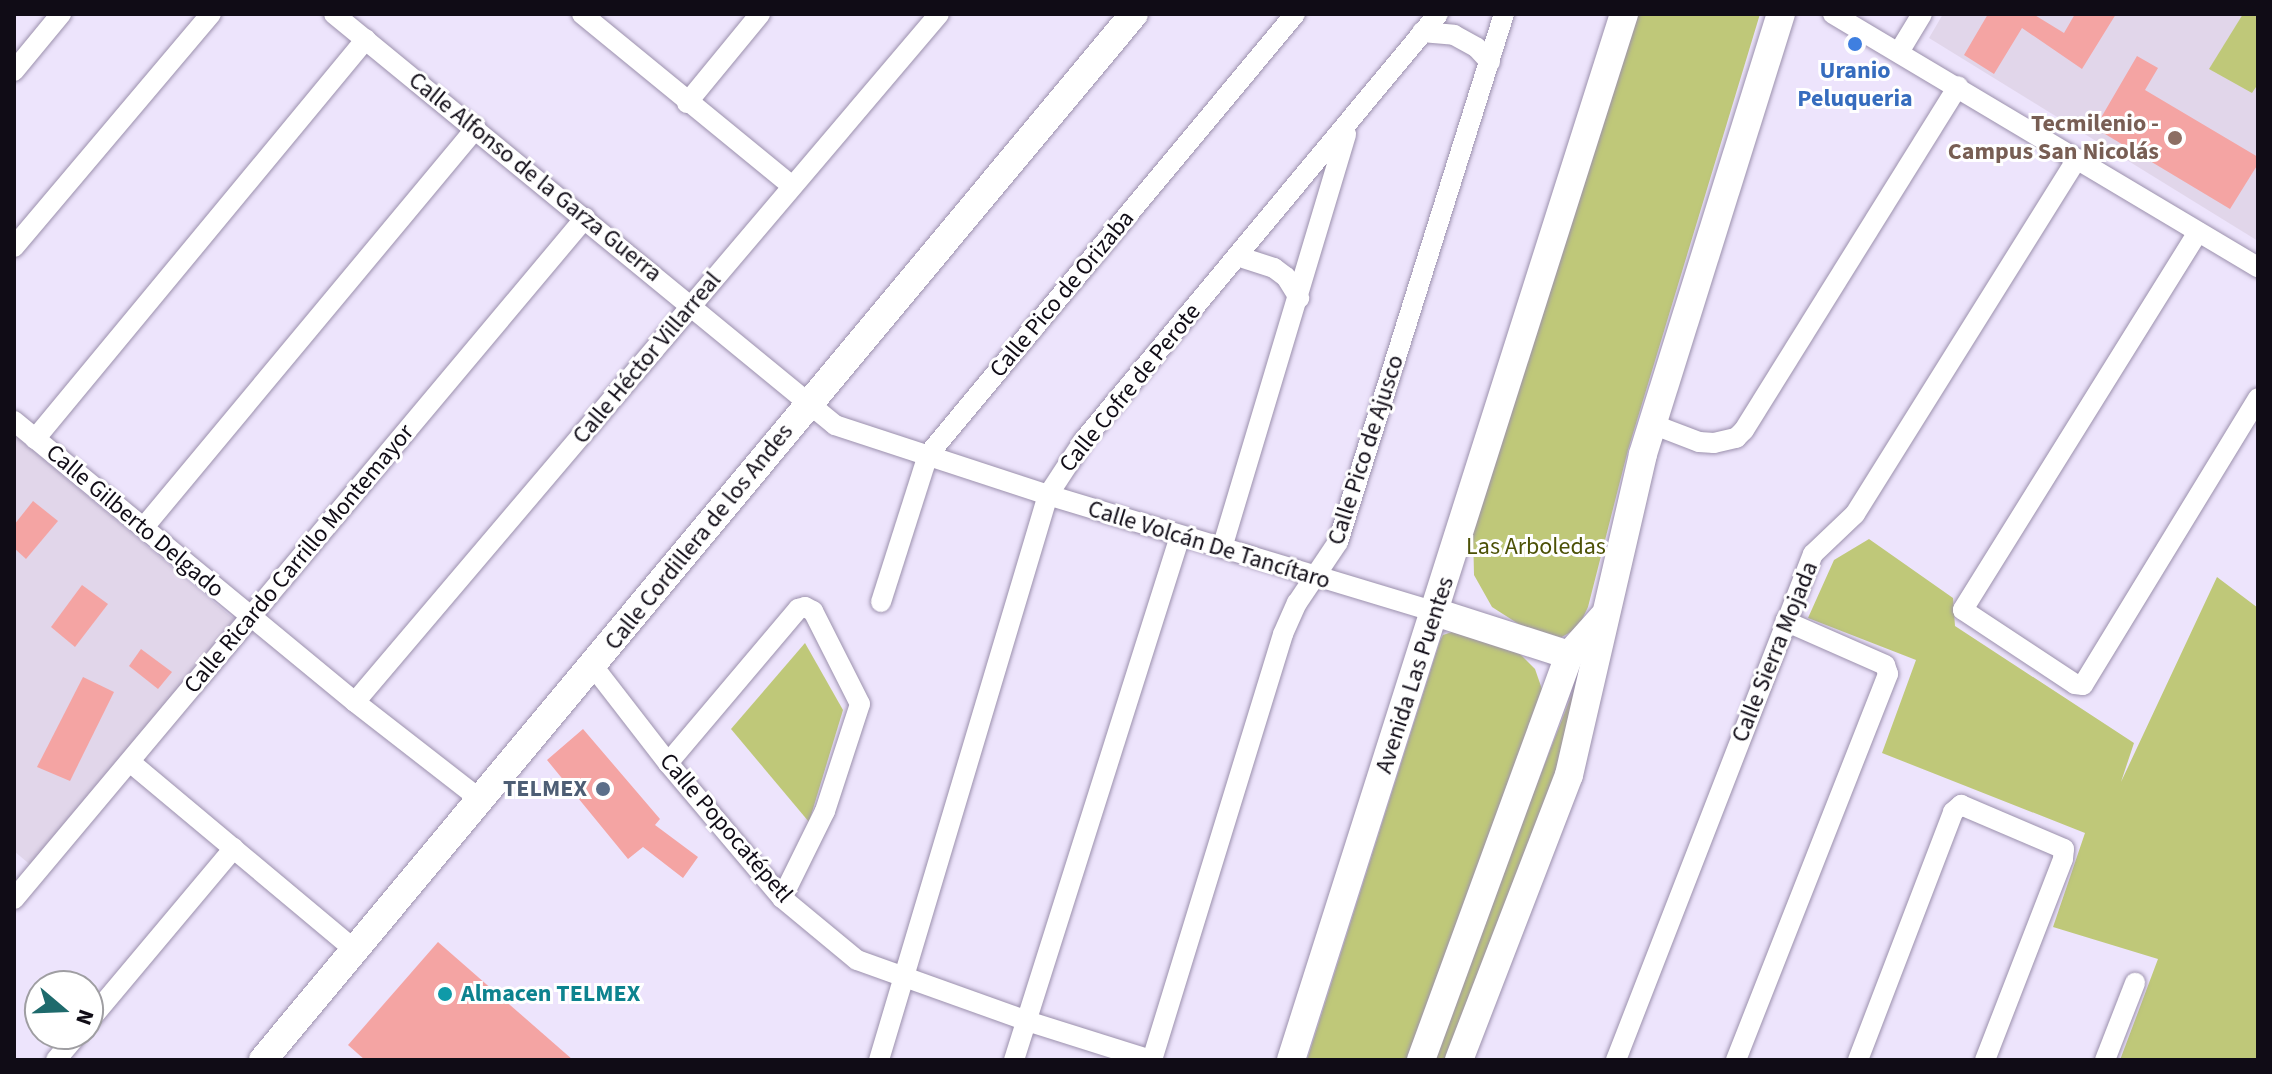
<!DOCTYPE html>
<meta charset="utf-8">
<style>
body{margin:0}
#map{position:relative;width:2272px;height:1074px;overflow:hidden;background:#ede4fc;font-family:"Source Sans 3",sans-serif}
div>[style]{position:absolute}
[style*='--x']{left:calc(var(--x)*1px);top:calc(var(--y)*1px);width:calc(var(--w)*1px);rotate:calc(var(--a)*1deg)}
.education>*{inset:0;background:#e1d6ea}
.green>*{inset:0;background:#bfc879}
.building>*{inset:0;background:#f4a4a3}
.roads{filter:drop-shadow(0 0 2px #9c91ad) drop-shadow(0 0 2px #9c91ad)}
.street>*{height:20px;margin:-10px;padding:0 10px;transform-origin:10px;border-radius:10px;background:#fff}
.secondary>*{height:28px;margin:-14px;padding:0 14px;transform-origin:14px;border-radius:14px;background:#fff}
.dots>*{width:22px;height:22px;translate:-50% -50%;box-sizing:border-box;border:4px solid #fff;border-radius:50%}
span{translate:-50% -50%;white-space:nowrap;text-align:center;line-height:1.15;-webkit-text-stroke:6px #fff;paint-order:stroke}
.shop-label{font-size:24px;color:#366cbe;font-weight:700}
.education-label{font-size:24px;color:#785e54;font-weight:700}
.right{translate:-100% -50%;text-align:right}
.street-label{font-size:24px;color:#100c16}
.park-label{font-size:24px;color:#4c5106}
.service-label{font-size:24px;color:#4e5e75;font-weight:700}
.culture-label{font-size:24px;color:#0d838f;font-weight:700}
.left{translate:0 -50%;text-align:left}
.frame{position:absolute;inset:0;border:16px solid #100c16;pointer-events:none}
.north{position:absolute;left:24px;top:970px;width:80px;height:80px;box-sizing:border-box;background:#fff;border:2px solid #9f9ea2;border-radius:50%;rotate:109deg;font-size:22px;font-weight:700;line-height:32px;text-align:center;color:#100c16}
.north::after{content:'';display:block;margin:auto;width:28px;height:36px;background:#1e6a6c;clip-path:polygon(50% 0,100% 100%,50% 72%,0 100%)}
</style>
<div id="map">
<div class="education">
<div style="clip-path:polygon(1943px 14px,2258px 14px,2258px 241px,1929px 38px)"></div>
<div style="clip-path:polygon(14px 435px,234px 619px,34px 868px,14px 851px)"></div>
</div>
<div class="green">
<div style="clip-path:polygon(1636px 14px,1760px 14px,1628px 450px,1588px 607px,1578px 628px,1560px 638px,1536px 635px,1492px 607px,1474px 575px,1473px 531px)"></div>
<div style="clip-path:polygon(2243px 14px,2258px 14px,2258px 84px,2252px 93px,2209px 69px)"></div>
<div style="clip-path:polygon(1869px 539px,1953px 598px,1955px 626px,2134px 743px,2121px 782px,2217px 577px,2258px 608px,2258px 1060px,2120px 1060px,2158px 959px,2053px 927px,2085px 833px,1882px 753px,1916px 660px,1808px 618px,1834px 560px)"></div>
<div style="clip-path:polygon(1452px 632px,1517px 651px,1535px 669px,1544px 695px,1412px 1060px,1307px 1060px,1440px 641px,1443px 635px)"></div>
<div style="clip-path:polygon(805px 643px,843px 710px,809px 822px,731px 729px)"></div>
<div style="clip-path:polygon(1585px 661px,1556px 776px,1445px 1060px,1429px 1060px)"></div>
</div>
<div class="building">
<div style="clip-path:polygon(1988px 14px,2033px 14px,2064px 33px,2075px 14px,2116px 14px,2082px 69px,2022px 28px,1994px 74px,1964px 55px)"></div>
<div style="clip-path:polygon(2137px 56px,2158px 68px,2145px 90px,2258px 157px,2258px 164px,2230px 209px,2095px 128px)"></div>
<div style="clip-path:polygon(33px 501px,58px 521px,26px 559px,14px 548px,14px 525px)"></div>
<div style="clip-path:polygon(82px 585px,108px 604px,75px 647px,51px 627px)"></div>
<div style="clip-path:polygon(141px 649px,172px 672px,158px 689px,129px 666px)"></div>
<div style="clip-path:polygon(83px 677px,114px 692px,70px 781px,37px 767px)"></div>
<div style="clip-path:polygon(583px 729px,660px 819px,655px 825px,698px 857px,683px 878px,643px 847px,628px 859px,547px 760px)"></div>
<div style="clip-path:polygon(438px 942px,573px 1060px,365px 1060px,348px 1045px)"></div>
</div>
<div class="roads">
<div class="street">
<div style="--x:334;--y:14;--w:648;--a:39.36"></div>
<div style="--x:835;--y:425;--w:224;--a:18.2"></div>
<div style="--x:1048;--y:495;--w:404;--a:16.8"></div>
<div style="--x:582;--y:14;--w:271;--a:39.3"></div>
<div style="--x:1833;--y:14;--w:495;--a:30.8"></div>
<div style="--x:1422;--y:32;--w:32;--a:5"></div>
<div style="--x:1454;--y:35;--w:26;--a:29"></div>
<div style="--x:1477;--y:48;--w:19;--a:47"></div>
<div style="--x:1899;--y:52;--w:44;--a:-58.8"></div>
<div style="--x:14;--y:71;--w:74;--a:-50.5"></div>
<div style="--x:687;--y:103;--w:115;--a:-50.6"></div>
<div style="--x:2198;--y:232;--w:445;--a:121.9"></div>
<div style="--x:1963;--y:610;--w:134;--a:33.5"></div>
<div style="--x:2075;--y:684;--w:8;--a:7"></div>
<div style="--x:2083;--y:685;--w:336;--a:-58.6"></div>
<div style="--x:14;--y:247;--w:305;--a:-49.8"></div>
<div style="--x:1237;--y:256;--w:39;--a:18"></div>
<div style="--x:1274;--y:268;--w:15;--a:37"></div>
<div style="--x:1286;--y:277;--w:25;--a:58"></div>
<div style="--x:14;--y:421;--w:442;--a:39.5"></div>
<div style="--x:355;--y:702;--w:160;--a:37.9"></div>
<div style="--x:1652;--y:424;--w:50;--a:21"></div>
<div style="--x:1699;--y:442;--w:15;--a:4"></div>
<div style="--x:1714;--y:443;--w:23;--a:-13"></div>
<div style="--x:1736;--y:438;--w:11;--a:-45"></div>
<div style="--x:1744;--y:430;--w:405;--a:-58.1"></div>
<div style="--x:35;--y:439;--w:519;--a:-50.39"></div>
<div style="--x:144;--y:527;--w:519;--a:-50.24"></div>
<div style="--x:1222;--y:548;--w:432;--a:-73.3"></div>
<div style="--x:881;--y:602;--w:154;--a:-72.3"></div>
<div style="--x:928;--y:455;--w:574;--a:-50.23"></div>
<div style="--x:593;--y:666;--w:123;--a:52.3"></div>
<div style="--x:668;--y:763;--w:177;--a:49.8"></div>
<div style="--x:782;--y:898;--w:97;--a:39.6"></div>
<div style="--x:857;--y:960;--w:181;--a:19.7"></div>
<div style="--x:1027;--y:1021;--w:130;--a:17.5"></div>
<div style="--x:355;--y:702;--w:902;--a:-49.67"></div>
<div style="--x:130;--y:762;--w:295;--a:39.9"></div>
<div style="--x:668;--y:763;--w:202;--a:-49.8"></div>
<div style="--x:798;--y:609;--w:7;--a:-16"></div>
<div style="--x:805;--y:607;--w:9;--a:27"></div>
<div style="--x:813;--y:611;--w:104;--a:63.2"></div>
<div style="--x:860;--y:704;--w:113;--a:108.1"></div>
<div style="--x:825;--y:811;--w:97;--a:116.3"></div>
<div style="--x:14;--y:899;--w:889;--a:-50.02"></div>
<div style="--x:88;--y:1022;--w:227;--a:-50"></div>
<div style="--x:56;--y:1060;--w:34;--a:-50"></div>
<div style="--x:879;--y:1060;--w:590;--a:-73.35"></div>
<div style="--x:1048;--y:495;--w:66;--a:-56.8"></div>
<div style="--x:1084;--y:440;--w:554;--a:-50.27"></div>
<div style="--x:1014;--y:1060;--w:550;--a:-72.42"></div>
<div style="--x:1152;--y:1060;--w:446;--a:-72.9"></div>
<div style="--x:1283;--y:634;--w:34;--a:-66"></div>
<div style="--x:1297;--y:603;--w:73;--a:-56.1"></div>
<div style="--x:1338;--y:542;--w:553;--a:-72.55"></div>
<div style="--x:1616;--y:1060;--w:543;--a:-68.73"></div>
<div style="--x:1813;--y:554;--w:58;--a:-43.6"></div>
<div style="--x:1855;--y:514;--w:419;--a:-58"></div>
<div style="--x:1736;--y:1060;--w:415;--a:-68.5"></div>
<div style="--x:1888;--y:674;--w:9;--a:-108"></div>
<div style="--x:1885;--y:665;--w:109;--a:-156.3"></div>
<div style="--x:1858;--y:1060;--w:266;--a:-69"></div>
<div style="--x:1953;--y:812;--w:11;--a:-41"></div>
<div style="--x:1961;--y:805;--w:112;--a:23.1"></div>
<div style="--x:2064;--y:849;--w:10;--a:96"></div>
<div style="--x:2063;--y:859;--w:216;--a:111.2"></div>
<div style="--x:2105;--y:1060;--w:83;--a:-68.7"></div>
</div>
<div class="secondary">
<div style="--x:1435;--y:612;--w:141;--a:17.8"></div>
<div style="--x:263;--y:1060;--w:1361;--a:-50.22"></div>
<div style="--x:1291;--y:1060;--w:1098;--a:-72.34"></div>
<div style="--x:1421;--y:1060;--w:431;--a:-69.9"></div>
<div style="--x:1569;--y:655;--w:51;--a:-48.2"></div>
<div style="--x:1459;--y:1060;--w:305;--a:-68.9"></div>
<div style="--x:1569;--y:775;--w:329;--a:-77"></div>
<div style="--x:1643;--y:454;--w:461;--a:-72.6"></div>
</div>
</div>
<div class="dots">
<div style="left:1855px;top:44px;background:#3f7fe0"></div>
<div style="left:2175px;top:138px;background:#8d6e63"></div>
<div style="left:603px;top:789px;background:#5c6f8a"></div>
<div style="left:445px;top:994px;background:#0f9aa8"></div>
</div>
<div class="shop-label">
<span style="left:1855px;top:85px">Uranio<br>Peluqueria</span>
</div>
<div class="education-label">
<span class="right" style="left:2159px;top:138px">Tecmilenio -<br>Campus San Nicolás</span>
</div>
<div class="street-label">
<span style="left:535px;top:177px;rotate:39deg">Calle Alfonso de la Garza Guerra</span>
<span style="left:1062px;top:294px;rotate:-50deg">Calle Pico de Orizaba</span>
<span style="left:647px;top:358px;rotate:-50deg">Calle Héctor Villarreal</span>
<span style="left:1130px;top:388px;rotate:-51deg">Calle Cofre de Perote</span>
<span style="left:1366px;top:450px;rotate:-72deg">Calle Pico de Ajusco</span>
<span style="left:135px;top:521px;rotate:40deg">Calle Gilberto Delgado</span>
<span style="left:699px;top:537px;rotate:-51deg">Calle Cordillera de los Andes</span>
<span style="left:1209px;top:545px;rotate:17deg">Calle Volcán De Tancítaro</span>
<span style="left:299px;top:559px;rotate:-50deg">Calle Ricardo Carrillo Montemayor</span>
<span style="left:1775px;top:652px;rotate:-68deg">Calle Sierra Mojada</span>
<span style="left:1415px;top:675px;rotate:-72deg">Avenida Las Puentes</span>
<span style="left:726px;top:828px;rotate:49deg">Calle Popocatépetl</span>
</div>
<div class="park-label">
<span style="left:1536px;top:547px">Las Arboledas</span>
</div>
<div class="service-label">
<span class="right" style="left:587px;top:789px">TELMEX</span>
</div>
<div class="culture-label">
<span class="left" style="left:461px;top:994px">Almacen TELMEX</span>
</div>
<div class="frame"></div>
<div class="north">N</div>
</div>
